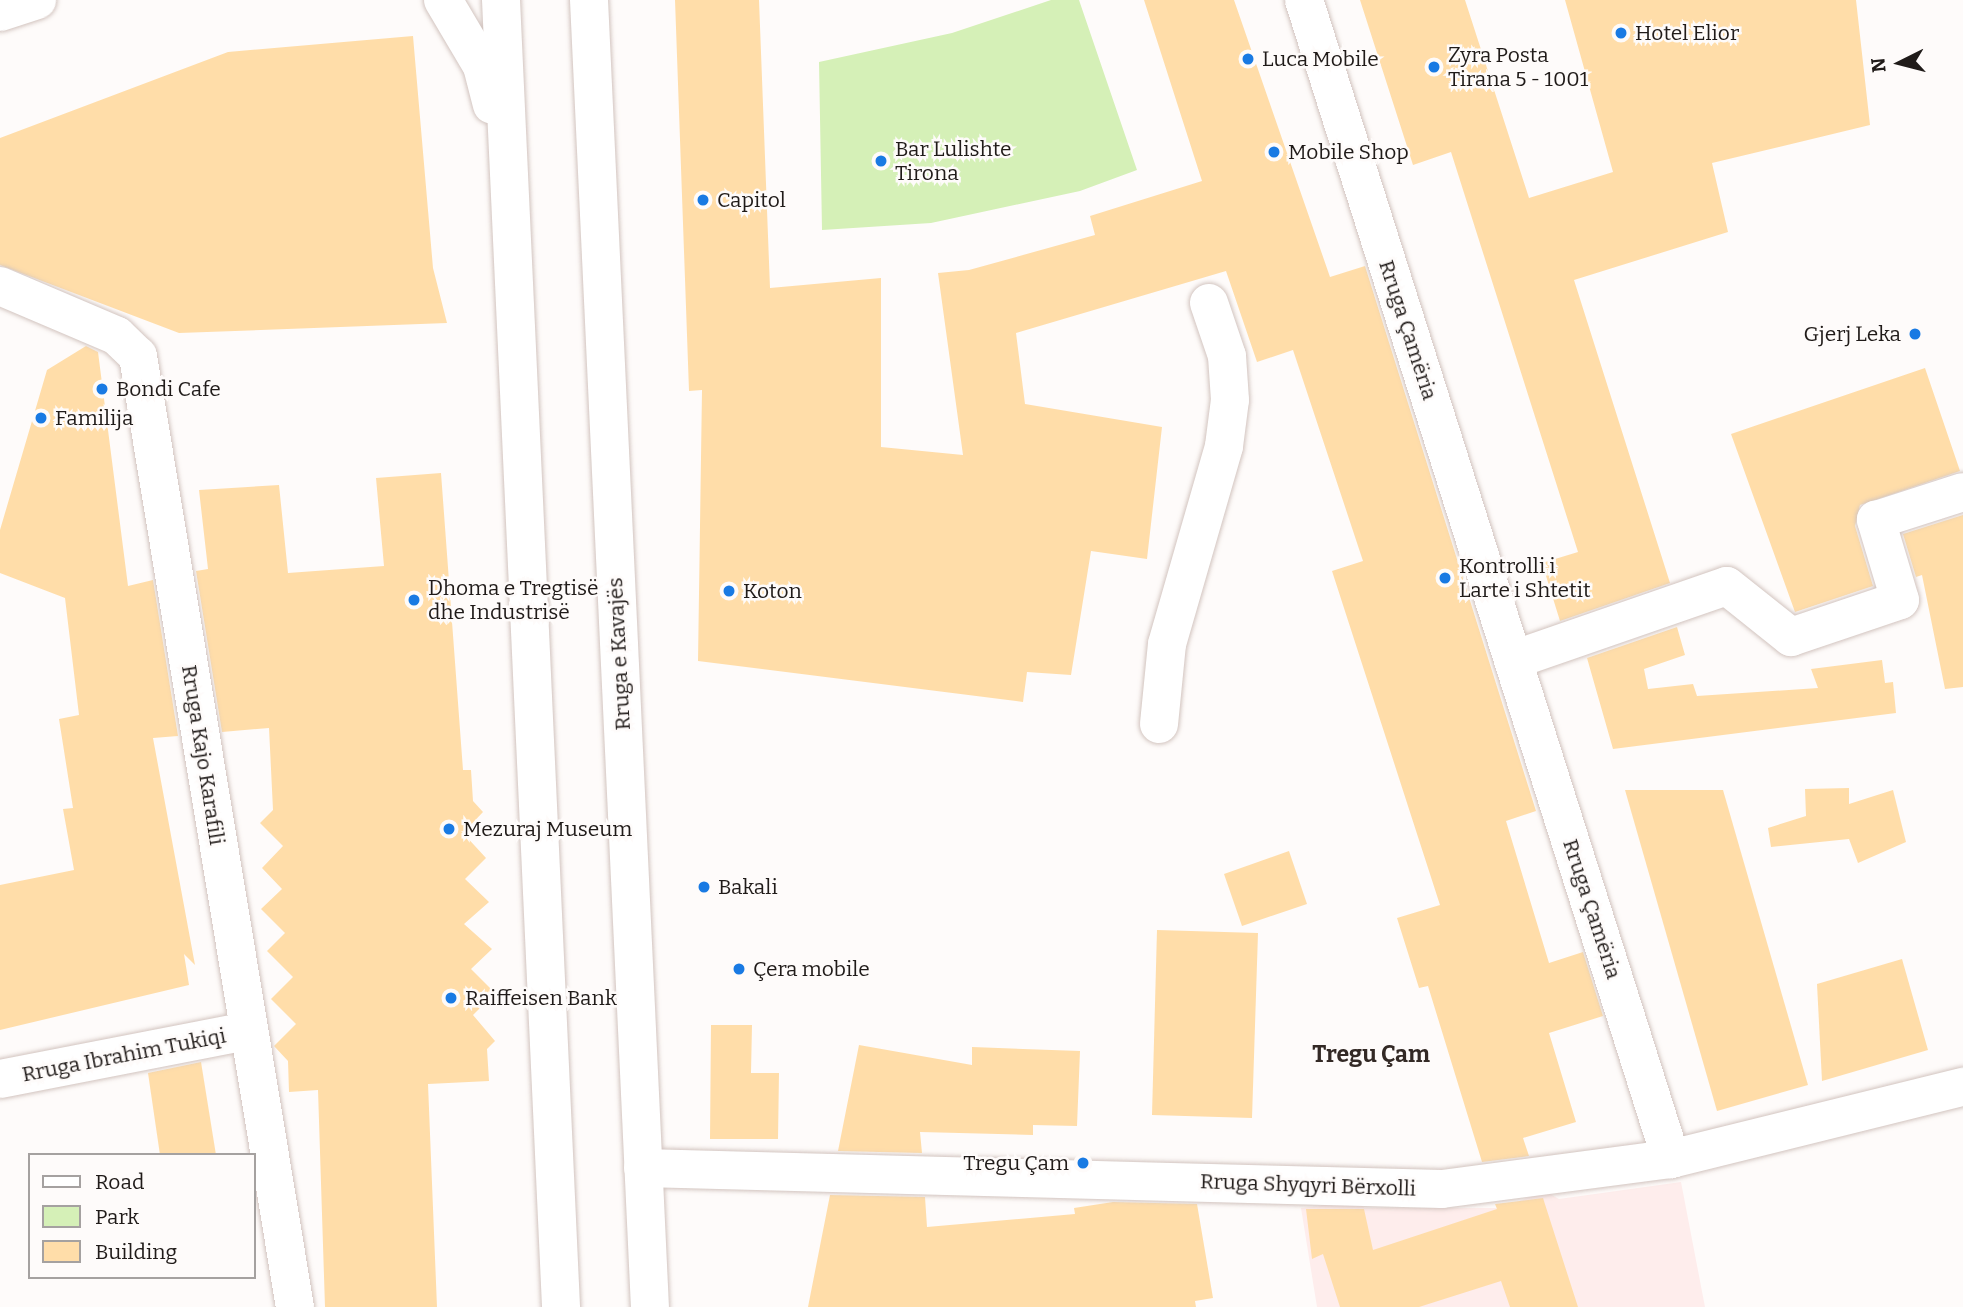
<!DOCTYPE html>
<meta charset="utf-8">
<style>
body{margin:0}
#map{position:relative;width:1963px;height:1307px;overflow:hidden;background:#fefbfa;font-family:Bitter,serif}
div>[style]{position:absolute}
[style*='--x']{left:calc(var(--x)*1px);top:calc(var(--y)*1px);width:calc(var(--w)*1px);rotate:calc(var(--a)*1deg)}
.education>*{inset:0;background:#feedec}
.green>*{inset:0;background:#d5f0b7}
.building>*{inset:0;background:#ffdda9}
.roads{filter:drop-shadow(0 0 2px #d2c4bf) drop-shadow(0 0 2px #d2c4bf)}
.street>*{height:38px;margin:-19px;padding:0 19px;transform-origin:19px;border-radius:19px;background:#fff}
.secondary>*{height:38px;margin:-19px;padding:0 19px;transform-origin:19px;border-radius:19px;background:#fff}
.dots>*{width:19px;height:19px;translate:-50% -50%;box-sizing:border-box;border:4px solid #fefbfa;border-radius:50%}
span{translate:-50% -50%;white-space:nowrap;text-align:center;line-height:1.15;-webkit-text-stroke:5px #fefbfa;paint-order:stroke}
.poi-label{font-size:21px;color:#201b19}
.left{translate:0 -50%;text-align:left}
.right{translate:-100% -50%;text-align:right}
.street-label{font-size:21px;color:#201b19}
.neighbourhood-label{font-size:23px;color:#332925;font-weight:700}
.legend{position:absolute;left:28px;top:1153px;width:228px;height:126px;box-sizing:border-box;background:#fefbfa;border:2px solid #a5a1a0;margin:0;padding:9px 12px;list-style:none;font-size:21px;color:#201b19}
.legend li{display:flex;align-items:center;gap:14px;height:35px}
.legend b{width:35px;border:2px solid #a5a1a0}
.north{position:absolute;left:1865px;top:28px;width:70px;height:70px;-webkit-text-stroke:5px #fefbfa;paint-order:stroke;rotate:264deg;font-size:19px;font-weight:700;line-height:28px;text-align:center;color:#201b19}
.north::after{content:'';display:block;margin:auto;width:24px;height:32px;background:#201b19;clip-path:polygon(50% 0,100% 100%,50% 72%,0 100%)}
</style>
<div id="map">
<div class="education">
<div style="clip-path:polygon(1681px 1182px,1705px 1307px,1317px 1307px,1301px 1208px,1321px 1206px,1322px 1194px,1360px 1191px,1364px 1208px,1502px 1208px,1545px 1191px,1559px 1199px)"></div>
</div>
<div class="green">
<div style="clip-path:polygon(1051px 0,1079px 0,1137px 170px,1080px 191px,931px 223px,822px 230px,819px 62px,952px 33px)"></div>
</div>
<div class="building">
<div style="clip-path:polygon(675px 0,759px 0,770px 288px,881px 278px,881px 447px,963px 455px,938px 273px,969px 270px,1095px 235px,1090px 216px,1202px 181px,1144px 0,1234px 0,1330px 277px,1365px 266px,1536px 811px,1506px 821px,1549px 963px,1583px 952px,1603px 1016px,1549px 1033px,1576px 1122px,1523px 1138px,1529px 1156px,1482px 1162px,1428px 986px,1419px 988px,1397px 918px,1440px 905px,1332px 571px,1363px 561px,1293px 350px,1257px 362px,1226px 271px,1016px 333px,1025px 404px,1162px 427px,1147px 559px,1091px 551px,1071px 675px,1027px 672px,1023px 702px,698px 661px,702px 390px,689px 391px)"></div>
<div style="clip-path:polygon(1360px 0,1465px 0,1529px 198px,1613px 172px,1565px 0,1856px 0,1870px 125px,1712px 163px,1728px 232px,1574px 280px,1670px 583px,1560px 621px,1542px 563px,1578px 552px,1451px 152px,1413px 165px)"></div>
<div style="clip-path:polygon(413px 36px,433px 268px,447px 323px,179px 333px,0 265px,0 138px,228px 52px)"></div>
<div style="clip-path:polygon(86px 346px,98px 352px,128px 586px,153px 580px,178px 736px,153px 738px,195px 965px,184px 954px,189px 985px,0 1030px,0 885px,74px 870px,63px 809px,73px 808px,59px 719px,79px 715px,65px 598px,0 573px,0 530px,47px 370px)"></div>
<div style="clip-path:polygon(1925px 368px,1960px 471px,1860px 505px,1855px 526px,1873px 586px,1795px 612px,1731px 434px)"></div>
<div style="clip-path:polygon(441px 473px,463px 770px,471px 770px,473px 801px,483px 812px,463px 833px,486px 858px,465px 879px,489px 902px,464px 924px,492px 949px,471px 969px,495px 993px,473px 1015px,495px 1041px,487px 1049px,489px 1081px,428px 1084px,437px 1307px,325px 1307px,318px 1090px,289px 1092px,288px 1061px,274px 1046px,296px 1024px,271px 999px,293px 977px,267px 951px,285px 933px,261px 909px,282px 889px,262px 868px,283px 846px,260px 823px,273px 810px,269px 728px,222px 732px,196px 571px,208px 569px,199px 490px,279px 485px,288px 573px,384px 566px,376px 478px)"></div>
<div style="clip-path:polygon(1963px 515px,1963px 687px,1945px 689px,1922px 575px,1916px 577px,1903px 534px)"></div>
<div style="clip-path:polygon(1677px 627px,1685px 655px,1644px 669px,1648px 689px,1693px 684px,1697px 696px,1818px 688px,1811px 669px,1882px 660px,1885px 683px,1893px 682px,1896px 713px,1613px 749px,1587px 658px)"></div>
<div style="clip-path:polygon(1849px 788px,1849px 804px,1893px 790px,1906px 842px,1858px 863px,1849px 839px,1771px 847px,1768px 828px,1806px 816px,1805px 789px)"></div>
<div style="clip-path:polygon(1625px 790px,1723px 790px,1808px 1085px,1717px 1111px)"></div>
<div style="clip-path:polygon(1289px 851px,1307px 904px,1242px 926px,1224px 874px)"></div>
<div style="clip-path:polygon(1157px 930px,1258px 933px,1252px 1118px,1152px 1115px)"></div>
<div style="clip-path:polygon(1902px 959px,1928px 1050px,1822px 1081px,1817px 984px)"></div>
<div style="clip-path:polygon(711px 1025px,752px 1025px,751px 1073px,779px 1073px,778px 1139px,710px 1139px)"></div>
<div style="clip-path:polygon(859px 1045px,972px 1065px,972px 1047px,1080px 1051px,1077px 1126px,1033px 1125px,1033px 1135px,920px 1132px,922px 1153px,838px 1151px)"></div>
<div style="clip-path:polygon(201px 1062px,216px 1155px,160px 1155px,148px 1073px)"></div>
<div style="clip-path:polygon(830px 1195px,925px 1197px,927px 1227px,1075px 1214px,1074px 1208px,1113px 1202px,1197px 1204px,1213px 1298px,1195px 1301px,1196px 1307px,808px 1307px)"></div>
<div style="clip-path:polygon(1543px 1198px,1578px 1307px,1510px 1307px,1501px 1281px,1419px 1307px,1340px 1307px,1323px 1254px,1312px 1259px,1306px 1209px,1364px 1209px,1373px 1250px,1497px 1209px,1495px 1204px)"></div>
</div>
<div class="roads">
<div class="street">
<div style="--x:1304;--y:0;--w:1216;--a:72.43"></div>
<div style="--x:0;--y:286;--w:127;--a:23.1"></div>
<div style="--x:117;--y:336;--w:29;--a:44"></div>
<div style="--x:138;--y:356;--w:964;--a:80.63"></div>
<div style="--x:1513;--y:660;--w:226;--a:-19.1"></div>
<div style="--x:1727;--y:586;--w:82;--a:38.6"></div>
<div style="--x:1791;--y:637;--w:115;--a:-18.7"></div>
<div style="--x:1900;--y:600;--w:84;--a:-106.7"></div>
<div style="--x:1876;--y:520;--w:91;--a:-17.8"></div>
<div style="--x:1159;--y:724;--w:80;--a:-84.3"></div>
<div style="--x:1167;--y:644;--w:206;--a:-73.9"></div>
<div style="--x:1224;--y:446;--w:46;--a:-82.6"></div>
<div style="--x:1230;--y:400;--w:44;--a:-93.9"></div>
<div style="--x:1227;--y:356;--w:56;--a:-108.8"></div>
<div style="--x:0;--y:1079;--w:253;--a:-11"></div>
<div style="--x:643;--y:1168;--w:799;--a:1.51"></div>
<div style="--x:1442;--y:1189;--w:231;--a:-7.5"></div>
<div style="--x:1671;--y:1159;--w:301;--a:-13.9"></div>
</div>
<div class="secondary">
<div style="--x:443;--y:0;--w:77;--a:59.4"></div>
<div style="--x:482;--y:66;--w:40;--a:75.6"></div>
<div style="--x:501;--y:0;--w:1308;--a:87.37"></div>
<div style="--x:589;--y:0;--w:1308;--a:87.33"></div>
<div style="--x:0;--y:12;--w:39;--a:-18"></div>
</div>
</div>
<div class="dots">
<div style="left:1621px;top:33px;background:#197ae3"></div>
<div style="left:1248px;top:59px;background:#197ae3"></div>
<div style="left:1434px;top:67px;background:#197ae3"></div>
<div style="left:1274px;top:152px;background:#197ae3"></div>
<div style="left:881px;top:161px;background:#197ae3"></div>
<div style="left:703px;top:200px;background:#197ae3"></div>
<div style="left:1915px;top:334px;background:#197ae3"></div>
<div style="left:102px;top:389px;background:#197ae3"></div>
<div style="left:41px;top:418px;background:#197ae3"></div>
<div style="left:1445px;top:578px;background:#197ae3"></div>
<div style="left:729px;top:591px;background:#197ae3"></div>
<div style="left:414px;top:600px;background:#197ae3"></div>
<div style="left:449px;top:829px;background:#197ae3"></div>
<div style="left:704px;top:887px;background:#197ae3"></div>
<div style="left:739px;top:969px;background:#197ae3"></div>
<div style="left:451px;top:998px;background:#197ae3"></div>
<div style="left:1083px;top:1163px;background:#197ae3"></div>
</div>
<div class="poi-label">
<span class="left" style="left:1635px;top:33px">Hotel Elior</span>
<span class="left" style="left:1448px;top:67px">Zyra Posta<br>Tirana 5 - 1001</span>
<span class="left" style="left:1262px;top:59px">Luca Mobile</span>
<span class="left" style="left:895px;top:161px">Bar Lulishte<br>Tirona</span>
<span class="left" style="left:1288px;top:152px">Mobile Shop</span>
<span class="left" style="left:717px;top:200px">Capitol</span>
<span class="right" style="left:1901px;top:334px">Gjerj Leka</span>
<span class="left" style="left:116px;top:389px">Bondi Cafe</span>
<span class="left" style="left:55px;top:418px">Familija</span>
<span class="left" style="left:1459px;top:578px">Kontrolli i<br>Larte i Shtetit</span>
<span class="left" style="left:428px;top:600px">Dhoma e Tregtisë<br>dhe Industrisë</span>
<span class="left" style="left:743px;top:591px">Koton</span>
<span class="left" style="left:463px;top:829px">Mezuraj Museum</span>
<span class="left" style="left:718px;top:887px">Bakali</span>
<span class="left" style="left:753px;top:969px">Çera mobile</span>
<span class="left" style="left:465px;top:998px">Raiffeisen Bank</span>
<span class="right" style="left:1069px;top:1163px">Tregu Çam</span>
</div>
<div class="street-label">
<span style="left:1408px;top:330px;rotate:72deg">Rruga Çamëria</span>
<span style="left:619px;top:654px;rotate:-93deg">Rruga e Kavajës</span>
<span style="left:203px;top:755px;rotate:81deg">Rruga Kajo Karafili</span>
<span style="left:1592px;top:909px;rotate:72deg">Rruga Çamëria</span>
<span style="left:124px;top:1055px;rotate:-11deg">Rruga Ibrahim Tukiqi</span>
<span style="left:1308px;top:1185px;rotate:2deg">Rruga Shyqyri Bërxolli</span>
</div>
<div class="neighbourhood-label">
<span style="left:1371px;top:1054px">Tregu Çam</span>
</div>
<ul class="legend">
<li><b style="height:9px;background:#fff"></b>Road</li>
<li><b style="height:19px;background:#d5f0b7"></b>Park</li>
<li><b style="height:19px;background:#ffdda9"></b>Building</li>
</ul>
<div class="north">N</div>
</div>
